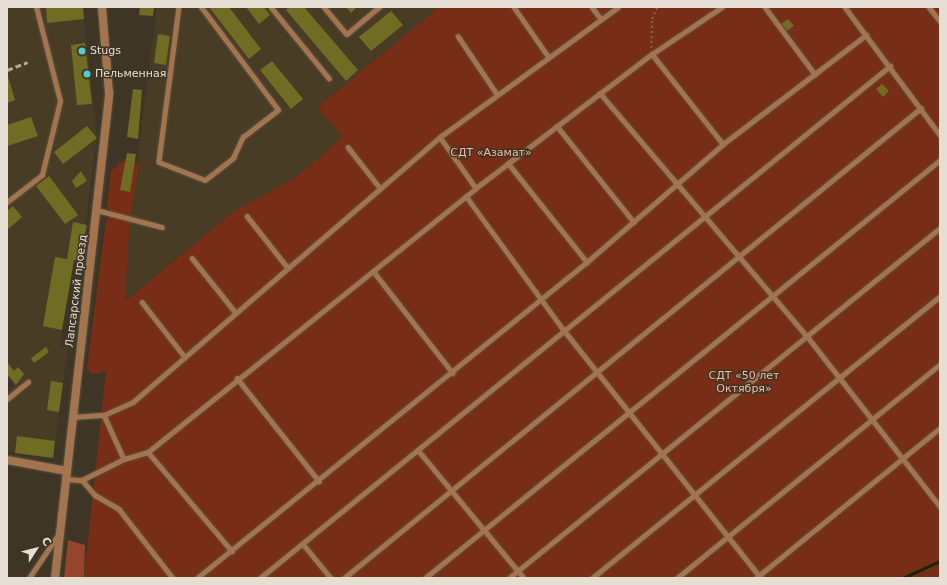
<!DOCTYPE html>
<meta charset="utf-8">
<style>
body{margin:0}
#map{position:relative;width:947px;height:585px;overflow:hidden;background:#3e3524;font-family:"DejaVu Sans",sans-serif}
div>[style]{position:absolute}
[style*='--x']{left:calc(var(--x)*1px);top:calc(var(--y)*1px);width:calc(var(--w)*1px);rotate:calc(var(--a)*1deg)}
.built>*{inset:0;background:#493c24}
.green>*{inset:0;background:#782d16}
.forest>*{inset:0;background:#96442b}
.stream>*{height:2.5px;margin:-1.25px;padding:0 1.25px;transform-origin:1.25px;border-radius:1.25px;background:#172700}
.building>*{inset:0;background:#716c23}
.path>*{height:1.5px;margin-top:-0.75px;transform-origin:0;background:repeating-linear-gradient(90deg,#756d5e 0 2px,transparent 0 5px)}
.roads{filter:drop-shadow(0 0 1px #5c5344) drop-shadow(0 0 1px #5c5344)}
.service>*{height:4.5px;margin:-2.25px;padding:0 2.25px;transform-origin:2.25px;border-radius:2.25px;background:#a3744e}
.minor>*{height:8px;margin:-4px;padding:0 4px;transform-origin:4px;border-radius:4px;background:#a3744e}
.tertiary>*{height:8px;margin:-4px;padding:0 4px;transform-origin:4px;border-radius:4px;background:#a3744e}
.rail>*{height:2.5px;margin-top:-1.25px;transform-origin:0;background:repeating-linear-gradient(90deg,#b1aa9e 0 6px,transparent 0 9px)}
.dots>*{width:11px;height:11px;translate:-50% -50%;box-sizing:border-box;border:2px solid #3e3524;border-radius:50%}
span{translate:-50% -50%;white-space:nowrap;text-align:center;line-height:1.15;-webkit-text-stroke:3px #3e3524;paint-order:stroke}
.poi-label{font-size:11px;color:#e4ded4}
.left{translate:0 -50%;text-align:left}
.park-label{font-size:11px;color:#fbb49f}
.street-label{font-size:11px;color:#e4ded4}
.frame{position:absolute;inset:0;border:8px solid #e4ded4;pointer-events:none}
.north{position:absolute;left:16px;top:529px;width:40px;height:40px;-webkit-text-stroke:3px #3e3524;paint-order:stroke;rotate:54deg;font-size:11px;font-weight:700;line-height:16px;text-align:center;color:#e4ded4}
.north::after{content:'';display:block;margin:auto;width:14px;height:18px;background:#e4ded4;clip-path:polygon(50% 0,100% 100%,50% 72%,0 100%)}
</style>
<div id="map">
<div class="built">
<div style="clip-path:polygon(7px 7px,83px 7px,97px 138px,80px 261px,74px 260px,62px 330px,60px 346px,68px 347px,53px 458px,7px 451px,7px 392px,14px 385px,7px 376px)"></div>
<div style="clip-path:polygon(157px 7px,439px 7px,317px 108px,344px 137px,296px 177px,233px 212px,124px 301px,130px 218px)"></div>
</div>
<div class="green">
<div style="clip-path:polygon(439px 7px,940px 7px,940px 578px,84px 578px,106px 371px,92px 375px,87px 368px,106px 220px,115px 213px,107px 208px,111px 171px,124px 160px,139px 164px,130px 218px,125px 301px,233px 212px,296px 177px,343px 137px,317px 108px)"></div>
</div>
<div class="forest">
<div style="clip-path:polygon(68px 540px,85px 545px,84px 578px,64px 578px)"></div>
</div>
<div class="stream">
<div style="--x:903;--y:578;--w:41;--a:-24.7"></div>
</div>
<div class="building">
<div style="clip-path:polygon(46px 7px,83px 7px,84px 19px,47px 23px)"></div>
<div style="clip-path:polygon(140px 7px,154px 7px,153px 16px,139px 15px)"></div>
<div style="clip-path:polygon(209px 7px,229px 7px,261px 49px,249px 59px)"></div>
<div style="clip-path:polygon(246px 7px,264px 7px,270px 15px,259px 24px)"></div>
<div style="clip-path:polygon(289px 7px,304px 7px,358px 70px,346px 81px,286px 10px)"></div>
<div style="clip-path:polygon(346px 7px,357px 7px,351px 13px)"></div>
<div style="clip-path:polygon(391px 11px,403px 25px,371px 51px,359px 37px)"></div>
<div style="clip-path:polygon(788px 19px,794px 26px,787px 31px,781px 24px)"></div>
<div style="clip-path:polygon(158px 34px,170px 36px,166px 65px,154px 63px)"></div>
<div style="clip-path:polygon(85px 43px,92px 104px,77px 105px,71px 45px)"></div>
<div style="clip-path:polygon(272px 61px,303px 99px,291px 109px,260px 70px)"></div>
<div style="clip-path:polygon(7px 73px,15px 100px,7px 103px)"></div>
<div style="clip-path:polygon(882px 84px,889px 91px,883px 97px,876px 89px)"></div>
<div style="clip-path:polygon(133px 89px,142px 90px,138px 139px,127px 137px)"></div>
<div style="clip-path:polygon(31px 117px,38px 136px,7px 146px,7px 125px)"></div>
<div style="clip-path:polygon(87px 126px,97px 138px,63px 164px,54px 152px)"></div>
<div style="clip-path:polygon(127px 153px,136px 154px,130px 192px,120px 190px)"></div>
<div style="clip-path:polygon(81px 171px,87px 181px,76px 188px,72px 181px)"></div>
<div style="clip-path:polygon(49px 176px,78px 215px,65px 224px,36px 186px)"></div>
<div style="clip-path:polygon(13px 206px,22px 217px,7px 230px,7px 211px)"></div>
<div style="clip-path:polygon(73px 222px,87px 225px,80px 261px,74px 260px,62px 330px,43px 326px,55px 257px,67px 259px)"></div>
<div style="clip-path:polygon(46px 347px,49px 352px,34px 363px,31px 358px)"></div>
<div style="clip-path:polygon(7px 362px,14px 371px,18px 367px,24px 374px,16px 385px,7px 374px)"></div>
<div style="clip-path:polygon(51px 381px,63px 383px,59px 412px,47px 410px)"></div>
<div style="clip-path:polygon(17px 436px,55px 441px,53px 458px,15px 453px)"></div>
</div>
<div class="path">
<div style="--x:651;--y:48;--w:29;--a:-88"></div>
<div style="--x:652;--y:19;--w:13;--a:-67"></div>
</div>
<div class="roads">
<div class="service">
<div style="--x:179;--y:7;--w:156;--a:97.4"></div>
<div style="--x:159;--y:162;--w:49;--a:21.4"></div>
<div style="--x:205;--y:180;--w:36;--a:-38"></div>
<div style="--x:233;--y:158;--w:23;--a:-65"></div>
<div style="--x:243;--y:137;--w:44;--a:-37.6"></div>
<div style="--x:278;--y:110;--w:129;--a:-126.8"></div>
<div style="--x:271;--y:7;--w:92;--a:50.8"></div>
<div style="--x:324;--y:7;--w:35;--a:50"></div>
<div style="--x:347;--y:34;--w:42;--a:-40.2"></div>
<div style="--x:514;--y:7;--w:60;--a:55.2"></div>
<div style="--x:592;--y:7;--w:15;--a:53"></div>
<div style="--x:765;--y:7;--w:84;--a:53.3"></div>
<div style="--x:845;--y:7;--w:159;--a:53.4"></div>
<div style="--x:929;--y:7;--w:18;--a:52"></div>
<div style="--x:458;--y:36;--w:70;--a:56.1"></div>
<div style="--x:652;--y:54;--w:115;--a:51.7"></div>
<div style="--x:600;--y:93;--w:319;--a:49.6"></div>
<div style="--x:807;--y:336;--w:216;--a:52"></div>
<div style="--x:557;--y:126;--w:123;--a:51.3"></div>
<div style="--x:440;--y:137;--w:62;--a:54.8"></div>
<div style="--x:348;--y:147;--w:52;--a:52"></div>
<div style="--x:508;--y:163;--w:127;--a:51.4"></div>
<div style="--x:466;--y:196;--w:165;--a:53.9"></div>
<div style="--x:563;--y:329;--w:318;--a:51.5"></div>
<div style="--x:7;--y:202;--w:44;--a:-37.6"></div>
<div style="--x:42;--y:175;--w:76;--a:-76.3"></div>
<div style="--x:60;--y:101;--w:97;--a:-104.3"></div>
<div style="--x:97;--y:210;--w:67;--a:14.7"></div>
<div style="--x:247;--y:216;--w:66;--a:51.7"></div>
<div style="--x:192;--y:258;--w:70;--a:51.3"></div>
<div style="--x:374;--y:272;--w:128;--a:52"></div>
<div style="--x:142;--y:302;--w:70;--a:52"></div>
<div style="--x:237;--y:378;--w:132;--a:51.5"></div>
<div style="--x:7;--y:399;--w:27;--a:-39"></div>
<div style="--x:104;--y:415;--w:48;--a:65.6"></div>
<div style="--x:73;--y:417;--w:31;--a:-4"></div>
<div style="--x:104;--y:415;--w:32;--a:-24"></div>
<div style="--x:133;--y:402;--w:406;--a:-40.8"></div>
<div style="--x:440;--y:137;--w:220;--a:-36.1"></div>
<div style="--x:418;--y:450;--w:166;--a:50.4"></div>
<div style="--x:148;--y:452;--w:421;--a:-38.8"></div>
<div style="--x:476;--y:188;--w:221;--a:-37.3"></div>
<div style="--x:652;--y:54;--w:84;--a:-33.9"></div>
<div style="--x:66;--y:479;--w:16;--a:4"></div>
<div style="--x:82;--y:480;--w:47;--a:-26.6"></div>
<div style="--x:124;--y:459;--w:25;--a:-16"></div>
<div style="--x:148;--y:452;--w:130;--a:49.7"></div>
<div style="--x:82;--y:480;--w:20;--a:49"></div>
<div style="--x:95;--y:495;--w:28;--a:30"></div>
<div style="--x:119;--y:509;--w:88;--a:52"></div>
<div style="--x:303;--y:544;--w:44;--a:50.5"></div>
<div style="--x:29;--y:578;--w:52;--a:-56"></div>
<div style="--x:197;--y:578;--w:502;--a:-39.02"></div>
<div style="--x:587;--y:262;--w:180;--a:-40.9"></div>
<div style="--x:723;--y:144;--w:180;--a:-37.3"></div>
<div style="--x:260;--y:578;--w:812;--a:-39.1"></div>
<div style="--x:344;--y:578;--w:744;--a:-39.16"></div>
<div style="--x:425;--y:578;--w:663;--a:-39.06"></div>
<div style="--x:509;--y:578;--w:555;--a:-39.08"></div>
<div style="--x:592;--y:578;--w:448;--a:-39"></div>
<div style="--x:677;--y:578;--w:339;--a:-39.1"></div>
<div style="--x:756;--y:578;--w:237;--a:-39.2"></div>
</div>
<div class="minor">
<div style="--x:7;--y:460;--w:61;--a:10.4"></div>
</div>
<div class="tertiary">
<div style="--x:55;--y:578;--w:488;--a:-83.6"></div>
<div style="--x:109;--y:93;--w:86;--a:-94.7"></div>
</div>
</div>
<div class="rail">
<div style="--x:7;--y:70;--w:22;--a:-21"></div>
</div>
<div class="dots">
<div style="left:82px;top:51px;background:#52cdce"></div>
<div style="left:87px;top:74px;background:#52cdce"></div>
</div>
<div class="poi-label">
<span class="left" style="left:90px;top:51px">Stugs</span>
<span class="left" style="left:95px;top:74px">Пельменная</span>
</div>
<div class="park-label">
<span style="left:491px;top:153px">СДТ «Азамат»</span>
<span style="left:744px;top:383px">СДТ «50 лет<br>Октября»</span>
</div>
<div class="street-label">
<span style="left:77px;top:291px;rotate:-83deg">Лапсарский проезд</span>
</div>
<div class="frame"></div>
<div class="north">С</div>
</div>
